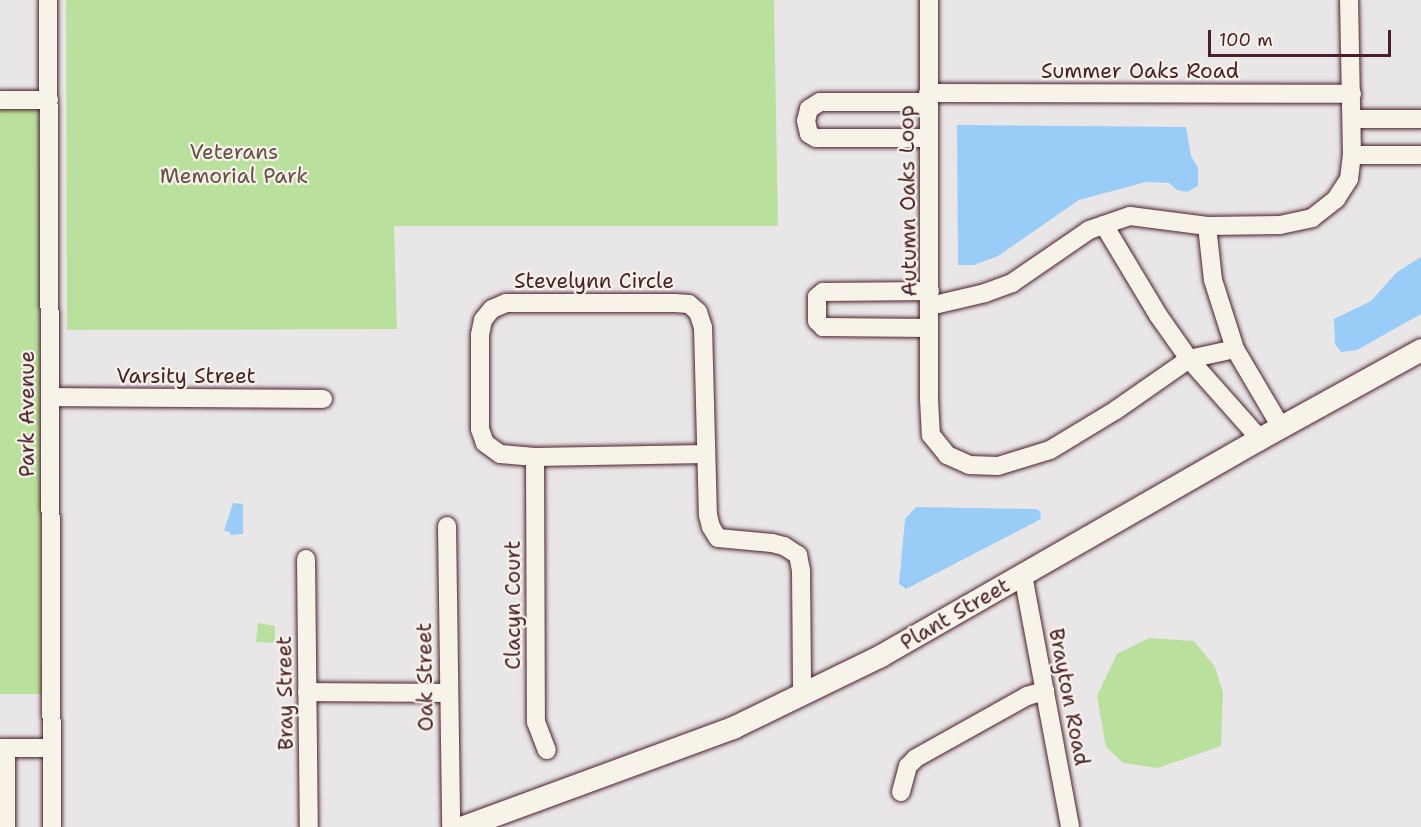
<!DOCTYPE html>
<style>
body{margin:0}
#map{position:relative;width:1421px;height:827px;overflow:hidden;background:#e9e6e7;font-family:"Shantell Sans",sans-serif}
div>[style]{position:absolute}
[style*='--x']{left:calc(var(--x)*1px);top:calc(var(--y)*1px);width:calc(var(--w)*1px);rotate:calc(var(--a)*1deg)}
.green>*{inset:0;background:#b9e19d}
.water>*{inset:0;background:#99cdf7}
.roads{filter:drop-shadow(0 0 2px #4a1f2b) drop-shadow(0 0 2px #4a1f2b)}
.minor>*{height:18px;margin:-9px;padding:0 9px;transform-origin:9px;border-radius:9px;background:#f7f3e8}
.major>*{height:22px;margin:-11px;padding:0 11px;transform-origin:11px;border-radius:11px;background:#f7f3e8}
span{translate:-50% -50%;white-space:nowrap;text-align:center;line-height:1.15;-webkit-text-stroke:4.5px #f7f3e8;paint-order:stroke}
.street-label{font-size:21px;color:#4a1f2b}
.park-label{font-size:21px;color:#665048}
.scale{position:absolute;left:1208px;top:30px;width:183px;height:27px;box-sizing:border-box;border:3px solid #4a1f2b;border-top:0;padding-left:8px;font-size:18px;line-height:21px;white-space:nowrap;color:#4a1f2b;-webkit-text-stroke:4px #f7f3e8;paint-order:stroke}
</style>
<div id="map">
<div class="green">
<div style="clip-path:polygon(66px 0,774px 0,778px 226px,394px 226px,397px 329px,67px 330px)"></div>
<div style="clip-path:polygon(0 108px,39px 108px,42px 694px,0 694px)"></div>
<div style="clip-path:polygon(258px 623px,275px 626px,275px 643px,256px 642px)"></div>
<div style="clip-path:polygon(1149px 638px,1194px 641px,1215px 667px,1223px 692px,1221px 746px,1158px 768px,1123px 763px,1106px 747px,1097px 696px,1117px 654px)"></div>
</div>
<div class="water">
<div style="clip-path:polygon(957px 125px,1186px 127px,1191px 156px,1198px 168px,1198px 186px,1187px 192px,1177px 190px,1169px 183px,1146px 182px,1079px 200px,998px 256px,974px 265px,958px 265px)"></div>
<div style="clip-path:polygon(1421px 257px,1421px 314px,1357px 350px,1341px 352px,1335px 344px,1334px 319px,1371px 301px,1397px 272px)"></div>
<div style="clip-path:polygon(233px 503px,243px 504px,243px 534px,230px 535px,230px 532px,224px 531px)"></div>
<div style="clip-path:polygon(916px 507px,1036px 509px,1040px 511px,1041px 519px,906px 589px,899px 584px,905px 519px)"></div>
</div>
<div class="roads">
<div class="minor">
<div style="--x:48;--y:0;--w:827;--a:89.72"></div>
<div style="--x:929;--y:0;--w:399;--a:90"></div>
<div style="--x:929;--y:399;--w:36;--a:87"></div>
<div style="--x:931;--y:435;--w:26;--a:51"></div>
<div style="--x:947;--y:455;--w:24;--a:24"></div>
<div style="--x:969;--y:465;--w:29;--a:2"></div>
<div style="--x:998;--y:466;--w:54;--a:-17.1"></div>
<div style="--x:1050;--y:450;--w:77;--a:-31.2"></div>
<div style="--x:1116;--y:410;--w:89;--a:-34.9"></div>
<div style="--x:1189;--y:359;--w:47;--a:-12.3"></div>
<div style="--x:928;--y:93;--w:424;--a:0.1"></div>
<div style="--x:0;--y:100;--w:49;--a:0"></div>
<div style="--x:928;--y:102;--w:108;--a:180"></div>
<div style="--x:820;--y:102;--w:13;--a:148"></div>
<div style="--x:809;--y:109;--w:12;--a:104"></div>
<div style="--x:806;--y:121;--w:13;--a:77"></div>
<div style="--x:809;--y:134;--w:8;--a:30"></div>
<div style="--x:816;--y:138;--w:113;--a:0"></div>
<div style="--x:1352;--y:119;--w:69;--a:0"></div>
<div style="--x:1352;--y:155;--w:69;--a:0"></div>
<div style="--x:1104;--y:225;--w:105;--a:59"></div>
<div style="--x:1158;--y:315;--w:54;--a:54.8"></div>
<div style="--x:1189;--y:359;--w:107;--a:48.4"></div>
<div style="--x:1207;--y:226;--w:54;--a:83.7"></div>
<div style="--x:1213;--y:280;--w:72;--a:72.3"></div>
<div style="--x:1235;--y:349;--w:91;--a:59.5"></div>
<div style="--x:930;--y:306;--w:57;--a:-13.3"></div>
<div style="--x:985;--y:293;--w:29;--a:-20"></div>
<div style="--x:1012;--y:283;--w:93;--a:-34.5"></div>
<div style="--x:1089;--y:230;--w:43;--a:-18.9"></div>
<div style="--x:1130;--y:216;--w:78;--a:7.4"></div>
<div style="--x:1207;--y:226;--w:73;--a:-0.8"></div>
<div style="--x:1280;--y:225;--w:33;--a:-12"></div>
<div style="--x:1312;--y:218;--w:31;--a:-38"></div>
<div style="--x:1336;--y:199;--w:24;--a:-57"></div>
<div style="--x:1349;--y:179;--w:24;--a:-83"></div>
<div style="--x:1352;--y:155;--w:155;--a:-91.1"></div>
<div style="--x:929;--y:328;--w:106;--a:-179.5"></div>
<div style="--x:823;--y:327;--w:8;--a:-135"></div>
<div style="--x:817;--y:321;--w:24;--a:-90"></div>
<div style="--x:817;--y:297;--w:8;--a:-40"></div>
<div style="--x:823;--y:292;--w:107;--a:-0.5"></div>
<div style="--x:50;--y:397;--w:273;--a:0.4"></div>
<div style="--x:706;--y:454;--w:171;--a:179"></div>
<div style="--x:535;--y:457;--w:35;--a:-175"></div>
<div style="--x:500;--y:454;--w:19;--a:-144"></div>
<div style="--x:485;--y:443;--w:15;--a:-110"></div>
<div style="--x:480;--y:429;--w:94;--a:-90"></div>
<div style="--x:480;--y:335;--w:15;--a:-79"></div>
<div style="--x:483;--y:320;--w:14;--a:-51"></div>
<div style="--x:492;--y:309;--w:15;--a:-23"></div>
<div style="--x:506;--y:303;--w:169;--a:0"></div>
<div style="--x:675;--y:303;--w:14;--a:4"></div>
<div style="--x:689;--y:304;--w:12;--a:42"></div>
<div style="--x:698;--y:312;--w:16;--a:72"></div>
<div style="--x:703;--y:327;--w:188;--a:88.5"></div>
<div style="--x:708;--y:515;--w:12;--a:76"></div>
<div style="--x:711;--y:527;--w:13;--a:58"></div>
<div style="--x:718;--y:538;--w:54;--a:5.3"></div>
<div style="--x:772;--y:543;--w:12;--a:14"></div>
<div style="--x:784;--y:546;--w:17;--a:33"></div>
<div style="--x:798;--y:555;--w:15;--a:79"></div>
<div style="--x:801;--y:570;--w:125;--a:89.5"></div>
<div style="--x:535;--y:457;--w:265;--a:89.8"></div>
<div style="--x:536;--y:722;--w:30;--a:69"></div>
<div style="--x:447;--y:526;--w:301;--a:89.2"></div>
<div style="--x:306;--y:559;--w:268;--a:89.4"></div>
<div style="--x:1023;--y:575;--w:256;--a:79.4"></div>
<div style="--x:307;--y:692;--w:140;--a:0.4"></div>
<div style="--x:0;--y:748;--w:51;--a:0"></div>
<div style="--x:6;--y:748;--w:79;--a:90"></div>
<div style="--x:901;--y:792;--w:27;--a:-75"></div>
<div style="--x:908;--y:766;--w:11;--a:-45"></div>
<div style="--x:916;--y:758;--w:127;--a:-29.2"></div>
<div style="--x:1027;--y:696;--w:19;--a:-16"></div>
</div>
<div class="major">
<div style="--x:464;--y:827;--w:287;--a:-20.2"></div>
<div style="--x:733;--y:728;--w:165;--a:-25.9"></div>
<div style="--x:881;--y:656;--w:437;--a:-29.8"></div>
<div style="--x:1260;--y:439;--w:184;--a:-28.9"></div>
</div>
</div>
<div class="street-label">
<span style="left:1140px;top:71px">Summer Oaks Road</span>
<span style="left:908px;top:201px;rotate:-91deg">Autumn Oaks Loop</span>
<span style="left:594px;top:281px">Stevelynn Circle</span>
<span style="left:186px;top:376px">Varsity Street</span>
<span style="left:27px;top:414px;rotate:-90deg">Park Avenue</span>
<span style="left:513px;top:605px;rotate:-90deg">Clacyn Court</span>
<span style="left:955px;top:614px;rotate:-30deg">Plant Street</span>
<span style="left:425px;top:677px;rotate:-91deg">Oak Street</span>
<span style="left:285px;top:693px;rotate:-91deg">Bray Street</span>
<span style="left:1069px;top:697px;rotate:79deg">Brayton Road</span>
</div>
<div class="park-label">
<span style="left:234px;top:164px">Veterans<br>Memorial Park</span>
</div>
<div class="scale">100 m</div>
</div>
